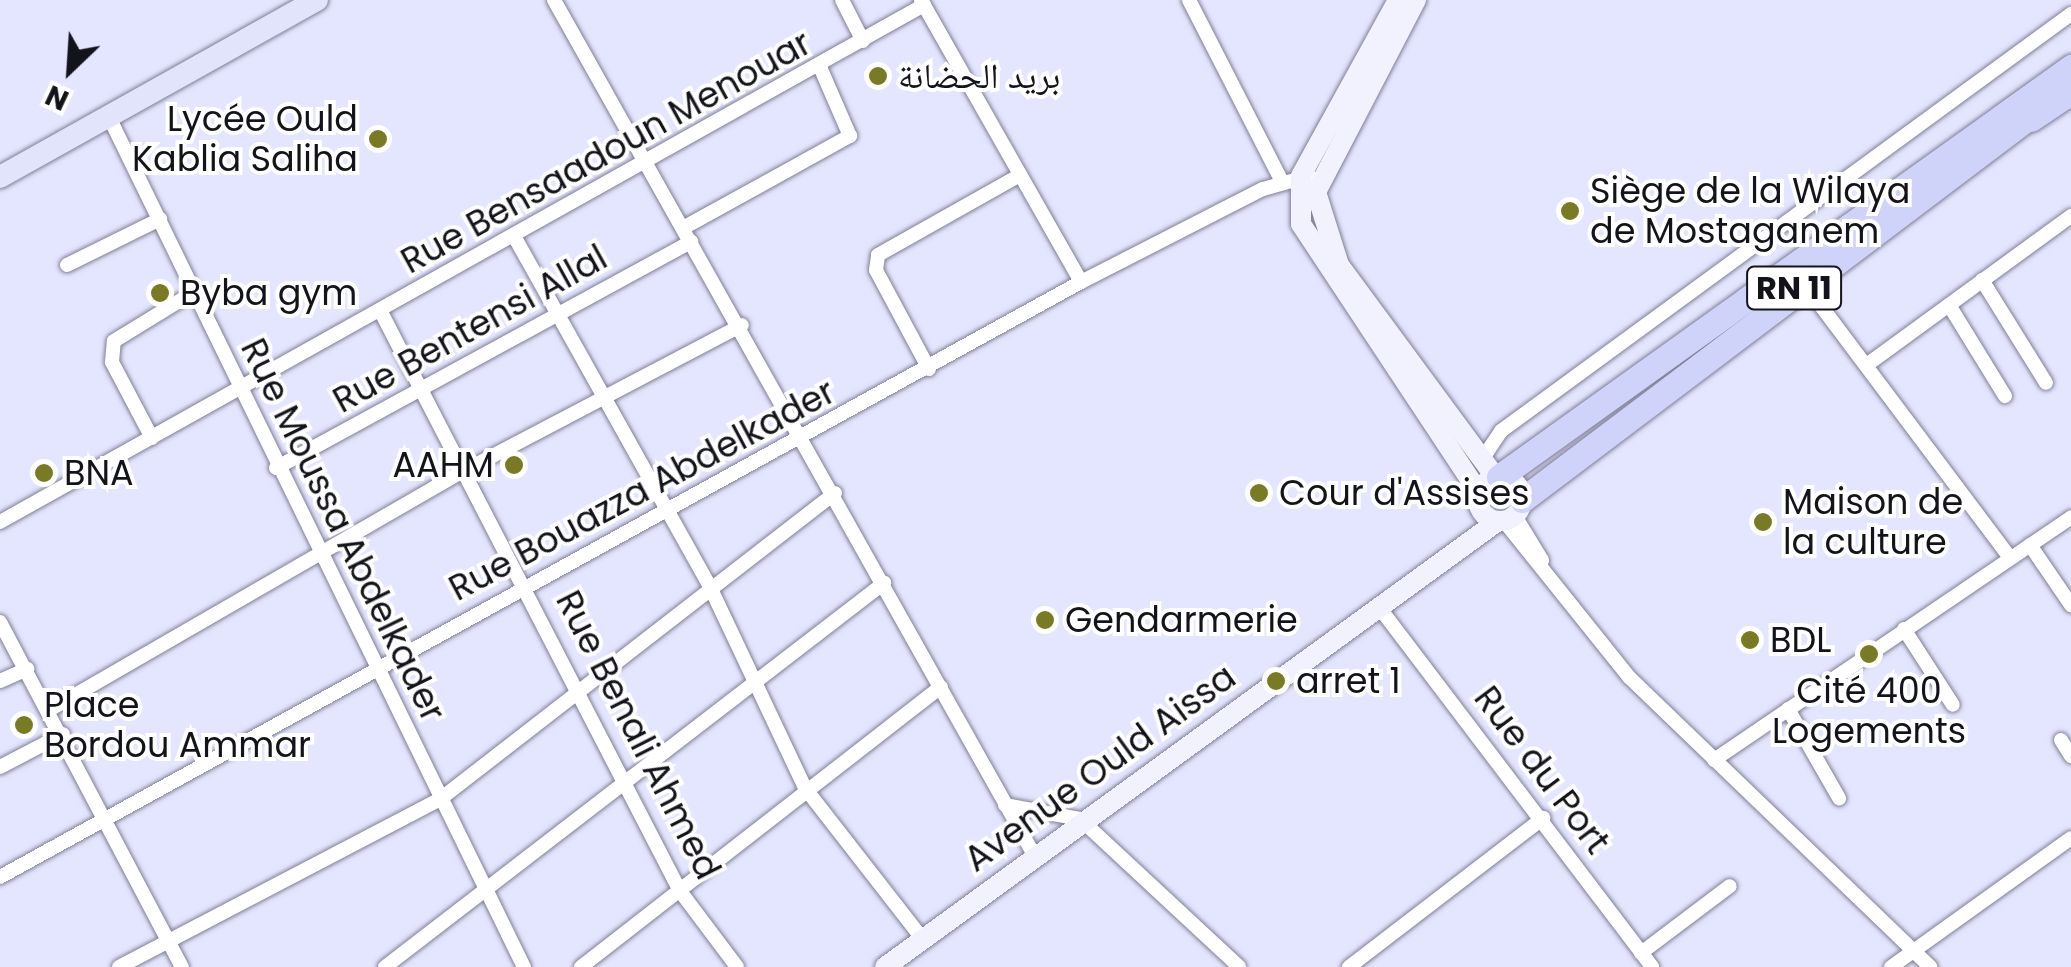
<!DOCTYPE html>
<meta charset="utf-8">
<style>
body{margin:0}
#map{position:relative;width:2071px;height:967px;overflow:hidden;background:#e4e5fe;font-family:Poppins,"Noto Naskh Arabic",sans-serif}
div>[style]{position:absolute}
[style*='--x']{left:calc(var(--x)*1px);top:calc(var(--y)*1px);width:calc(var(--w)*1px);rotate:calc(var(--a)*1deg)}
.roads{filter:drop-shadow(0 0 2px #7e7f95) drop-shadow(0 0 2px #7e7f95)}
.street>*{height:14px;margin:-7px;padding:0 7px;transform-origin:7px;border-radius:7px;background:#fff}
.secondary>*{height:20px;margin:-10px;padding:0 10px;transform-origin:10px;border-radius:10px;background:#f1f2fd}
.secondary>.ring{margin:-10px;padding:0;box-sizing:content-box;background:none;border:20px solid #f1f2fd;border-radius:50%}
.primary>*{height:22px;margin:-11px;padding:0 11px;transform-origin:11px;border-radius:11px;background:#e2e4fb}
.highway>*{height:25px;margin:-12.5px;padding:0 12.5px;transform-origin:12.5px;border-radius:12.5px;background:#cfd2f9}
.dots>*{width:28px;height:28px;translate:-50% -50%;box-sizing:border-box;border:5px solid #fff;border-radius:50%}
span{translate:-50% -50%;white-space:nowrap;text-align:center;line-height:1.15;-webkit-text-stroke:8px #fff;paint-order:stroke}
.shield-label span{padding:2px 8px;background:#fff;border:2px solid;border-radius:8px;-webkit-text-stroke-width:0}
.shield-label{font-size:32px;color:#13131c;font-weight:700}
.poi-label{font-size:35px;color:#13131c}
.left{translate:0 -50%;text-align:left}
.right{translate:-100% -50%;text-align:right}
.street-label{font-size:35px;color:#13131c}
.north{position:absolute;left:20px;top:20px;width:100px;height:100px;-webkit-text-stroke:8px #fff;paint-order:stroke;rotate:205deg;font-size:28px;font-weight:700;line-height:40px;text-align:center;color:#13131c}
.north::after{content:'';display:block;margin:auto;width:35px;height:45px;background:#13131c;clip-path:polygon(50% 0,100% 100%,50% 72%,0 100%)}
</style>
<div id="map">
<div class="roads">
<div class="street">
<div style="--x:554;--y:0;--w:978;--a:60.68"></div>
<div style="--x:842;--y:0;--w:46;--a:62.9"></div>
<div style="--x:921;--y:0;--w:324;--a:60.4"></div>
<div style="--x:1189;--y:0;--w:202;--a:62.9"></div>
<div style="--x:109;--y:117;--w:946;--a:63.98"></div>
<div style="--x:683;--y:228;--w:191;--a:-28.9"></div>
<div style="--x:850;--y:136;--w:75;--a:-113.5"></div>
<div style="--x:514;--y:236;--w:406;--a:60.8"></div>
<div style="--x:712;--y:591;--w:218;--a:64.7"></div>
<div style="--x:805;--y:788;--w:189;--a:52.1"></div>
<div style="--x:67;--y:265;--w:104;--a:-26.3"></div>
<div style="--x:1982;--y:280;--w:121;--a:58.1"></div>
<div style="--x:1803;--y:282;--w:343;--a:53.1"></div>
<div style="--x:1949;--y:305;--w:107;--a:58.4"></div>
<div style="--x:381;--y:312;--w:652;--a:62.69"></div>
<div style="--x:680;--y:891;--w:95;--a:53.1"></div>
<div style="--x:1868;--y:364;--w:251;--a:-36.1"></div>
<div style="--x:929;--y:369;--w:112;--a:-118.2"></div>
<div style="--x:876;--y:270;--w:15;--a:-82"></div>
<div style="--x:878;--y:255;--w:163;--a:-29.4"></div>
<div style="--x:152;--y:438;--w:86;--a:-117.8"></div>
<div style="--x:112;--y:362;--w:21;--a:-85"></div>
<div style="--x:114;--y:341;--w:94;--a:-31.5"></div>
<div style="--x:1485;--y:455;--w:29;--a:-56"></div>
<div style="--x:1501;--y:431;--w:706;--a:-36.19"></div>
<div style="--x:276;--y:468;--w:473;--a:-28.6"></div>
<div style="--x:1515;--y:516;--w:52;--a:58.5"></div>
<div style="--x:1504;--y:521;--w:201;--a:51.3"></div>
<div style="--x:1630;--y:678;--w:417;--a:43.9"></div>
<div style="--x:0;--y:522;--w:1059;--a:-29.23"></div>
<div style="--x:2030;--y:545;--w:73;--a:55.7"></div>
<div style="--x:1382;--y:611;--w:447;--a:52.8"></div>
<div style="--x:0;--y:622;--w:390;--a:62.2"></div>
<div style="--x:1904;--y:629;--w:90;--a:57.2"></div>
<div style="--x:0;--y:681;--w:30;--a:-24"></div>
<div style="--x:1788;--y:709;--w:103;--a:60.2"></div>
<div style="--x:49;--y:710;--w:477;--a:-30"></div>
<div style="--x:462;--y:472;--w:316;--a:-27.7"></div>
<div style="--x:2061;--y:740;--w:19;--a:58"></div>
<div style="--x:1714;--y:760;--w:432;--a:-34.2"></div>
<div style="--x:0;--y:767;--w:71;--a:-27.6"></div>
<div style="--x:1005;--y:805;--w:76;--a:10.6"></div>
<div style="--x:1080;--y:819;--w:217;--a:42.9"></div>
<div style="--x:0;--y:877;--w:1234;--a:-28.83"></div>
<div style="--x:1081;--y:282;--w:204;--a:-27.1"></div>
<div style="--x:1263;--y:189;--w:48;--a:-15.8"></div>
<div style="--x:1641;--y:953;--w:111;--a:-37"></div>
<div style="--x:119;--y:967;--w:361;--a:-27.6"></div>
<div style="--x:439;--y:800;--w:501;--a:-37.78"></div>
<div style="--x:385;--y:967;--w:630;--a:-37.58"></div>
<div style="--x:581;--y:967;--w:456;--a:-37.9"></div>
<div style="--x:1349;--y:967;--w:245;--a:-37.5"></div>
<div style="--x:1891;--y:967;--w:221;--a:-35.6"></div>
</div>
<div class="secondary">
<div style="--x:1398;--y:0;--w:201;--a:118.9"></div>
<div style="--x:1301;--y:176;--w:48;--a:90"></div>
<div style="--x:1301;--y:224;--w:323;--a:56.5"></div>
<div style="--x:1416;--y:0;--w:216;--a:117.5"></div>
<div style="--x:1316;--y:192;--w:77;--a:72.5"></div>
<div style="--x:1339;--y:265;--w:265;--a:53.6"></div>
<div class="ring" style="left:1478px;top:477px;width:24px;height:24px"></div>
<div style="--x:885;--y:967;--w:758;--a:-36.04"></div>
</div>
<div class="primary">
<div style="--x:0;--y:177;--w:363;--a:-29.2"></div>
</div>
<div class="highway">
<div style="--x:2031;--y:119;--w:48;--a:-34"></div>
<div style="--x:1499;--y:477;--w:704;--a:-35.63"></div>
<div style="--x:1522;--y:500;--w:650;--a:-37.06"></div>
</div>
</div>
<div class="dots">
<div style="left:878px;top:76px;background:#797b24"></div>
<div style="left:378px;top:139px;background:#797b24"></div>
<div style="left:1570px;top:211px;background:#797b24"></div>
<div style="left:160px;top:293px;background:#797b24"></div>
<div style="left:514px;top:465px;background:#797b24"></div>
<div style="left:44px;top:473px;background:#797b24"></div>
<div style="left:1259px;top:493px;background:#797b24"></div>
<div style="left:1763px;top:522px;background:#797b24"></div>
<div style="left:1045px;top:620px;background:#797b24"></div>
<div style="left:1750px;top:640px;background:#797b24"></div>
<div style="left:1869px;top:654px;background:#797b24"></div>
<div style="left:1276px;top:681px;background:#797b24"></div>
<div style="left:24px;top:725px;background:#797b24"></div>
</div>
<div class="shield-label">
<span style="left:1794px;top:288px">RN 11</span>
</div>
<div class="poi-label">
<span class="left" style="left:898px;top:76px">بريد الحضانة</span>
<span class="right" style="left:358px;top:139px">Lycée Ould<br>Kablia Saliha</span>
<span class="left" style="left:1590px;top:211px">Siège de la Wilaya<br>de Mostaganem</span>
<span class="left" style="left:180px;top:293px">Byba gym</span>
<span class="right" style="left:494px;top:465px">AAHM</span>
<span class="left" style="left:64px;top:473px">BNA</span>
<span class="left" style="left:1279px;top:493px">Cour d'Assises</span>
<span class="left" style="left:1783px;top:522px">Maison de<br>la culture</span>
<span class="left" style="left:1065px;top:620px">Gendarmerie</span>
<span class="left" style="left:1770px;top:640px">BDL</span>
<span class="left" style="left:1296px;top:681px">arret 1</span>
<span style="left:1869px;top:711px">Cité 400<br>Logements</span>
<span class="left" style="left:44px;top:725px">Place<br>Bordou Ammar</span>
</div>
<div class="street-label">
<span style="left:606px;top:152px;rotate:-29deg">Rue Bensaadoun Menouar</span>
<span style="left:470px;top:329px;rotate:-29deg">Rue Bentensi Allal</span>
<span style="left:642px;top:490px;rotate:-28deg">Rue Bouazza Abdelkader</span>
<span style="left:343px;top:530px;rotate:64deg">Rue Moussa Abdelkader</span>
<span style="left:638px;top:735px;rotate:63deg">Rue Benali Ahmed</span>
<span style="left:1100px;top:768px;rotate:-36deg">Avenue Ould Aissa</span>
<span style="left:1542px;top:770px;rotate:53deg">Rue du Port</span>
</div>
<div class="north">N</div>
</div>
